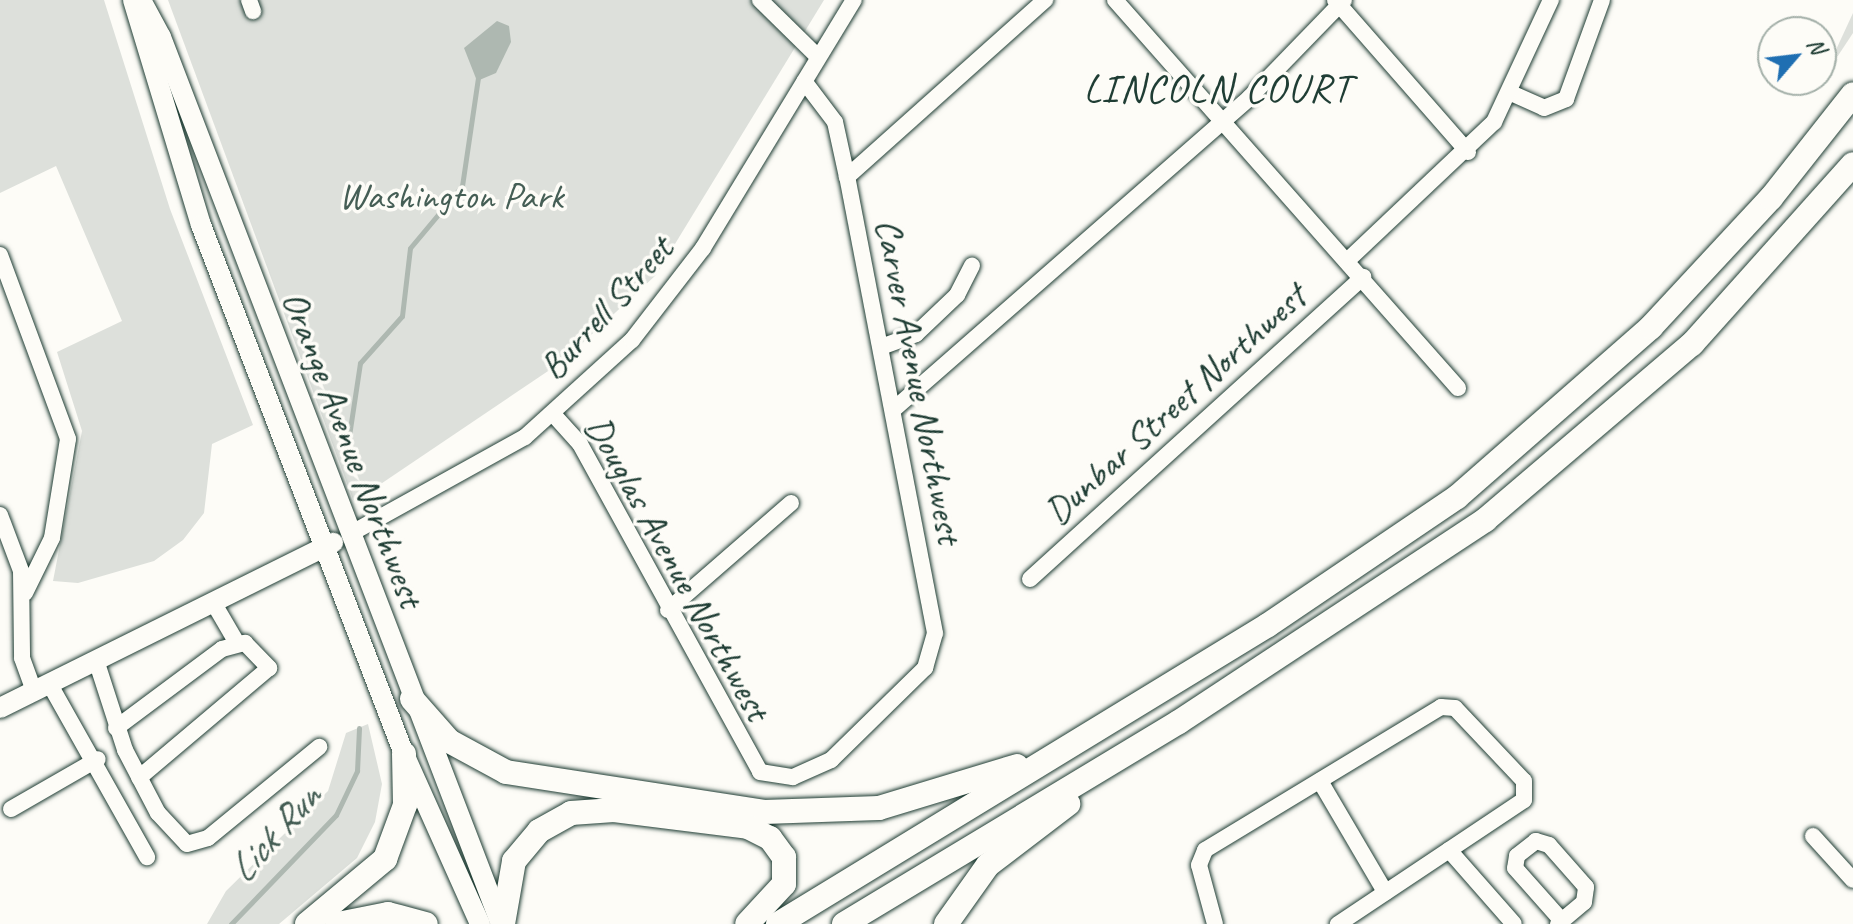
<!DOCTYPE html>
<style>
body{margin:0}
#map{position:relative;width:1853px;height:924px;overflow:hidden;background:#fdfcf7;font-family:Caveat,sans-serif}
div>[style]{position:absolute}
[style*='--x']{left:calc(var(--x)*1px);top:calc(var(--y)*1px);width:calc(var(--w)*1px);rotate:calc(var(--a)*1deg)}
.green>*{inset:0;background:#dde0db}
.water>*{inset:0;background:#aeb8b1}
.stream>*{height:5px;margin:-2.5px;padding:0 2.5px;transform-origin:2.5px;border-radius:2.5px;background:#aeb8b1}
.roads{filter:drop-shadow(0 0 2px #1f3d34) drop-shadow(0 0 2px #1f3d34)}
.minor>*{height:16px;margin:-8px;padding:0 8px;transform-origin:8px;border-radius:8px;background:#fdfcf7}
.major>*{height:20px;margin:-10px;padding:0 10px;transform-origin:10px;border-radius:10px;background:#fdfcf7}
.highway>*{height:24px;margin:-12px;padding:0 12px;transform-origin:12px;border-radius:12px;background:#fdfcf7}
span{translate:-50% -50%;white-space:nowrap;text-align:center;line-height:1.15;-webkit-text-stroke:7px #fdfcf7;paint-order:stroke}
.park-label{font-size:38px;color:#455e55}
.street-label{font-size:38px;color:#1f3d34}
.neighbourhood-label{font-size:40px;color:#1f3d34;letter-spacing:2px}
.water-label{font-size:40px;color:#435c53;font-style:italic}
.north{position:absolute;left:1757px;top:16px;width:80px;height:80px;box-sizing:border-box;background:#fdfcf7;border:2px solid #a4b0a9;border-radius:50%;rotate:62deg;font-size:22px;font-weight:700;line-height:32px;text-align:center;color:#1f3d34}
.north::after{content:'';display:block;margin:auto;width:28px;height:36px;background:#1f6fb2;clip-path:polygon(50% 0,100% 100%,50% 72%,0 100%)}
</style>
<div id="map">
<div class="green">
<div style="clip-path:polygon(0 0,104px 0,170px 209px,253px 425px,212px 444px,204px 513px,183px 540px,154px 561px,78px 583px,53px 581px,82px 431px,57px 352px,122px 321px,56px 166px,0 193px)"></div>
<div style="clip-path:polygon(168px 0,824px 0,656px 275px,563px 361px,354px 502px)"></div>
<div style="clip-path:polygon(1853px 13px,1853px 33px,1822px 80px)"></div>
<div style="clip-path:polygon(368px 724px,382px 784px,375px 822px,357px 858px,279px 924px,207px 924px,226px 891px,328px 791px,346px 733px)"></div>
</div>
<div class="water">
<div style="clip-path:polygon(497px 21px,509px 26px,511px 42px,496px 73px,477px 81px,464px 48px)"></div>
</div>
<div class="stream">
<div style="--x:347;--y:449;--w:87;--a:-81.4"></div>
<div style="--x:360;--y:363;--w:63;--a:-48.2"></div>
<div style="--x:402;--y:316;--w:68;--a:-83.3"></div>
<div style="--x:410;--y:248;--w:81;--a:-50"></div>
<div style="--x:462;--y:186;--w:109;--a:-81.6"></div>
<div style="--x:231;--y:924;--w:151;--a:-46.1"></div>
<div style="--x:336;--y:815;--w:49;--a:-64.5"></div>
<div style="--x:357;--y:771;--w:43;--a:-87.3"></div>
</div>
<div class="roads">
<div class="minor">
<div style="--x:249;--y:0;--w:12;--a:70"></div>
<div style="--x:760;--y:0;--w:81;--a:44.5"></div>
<div style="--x:1115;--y:0;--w:518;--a:48.52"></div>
<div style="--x:1335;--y:0;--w:202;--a:48.8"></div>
<div style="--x:1511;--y:93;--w:36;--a:24"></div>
<div style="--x:1544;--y:108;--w:24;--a:-22"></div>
<div style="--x:1566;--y:99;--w:105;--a:-70"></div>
<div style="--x:847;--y:177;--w:266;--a:-41.8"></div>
<div style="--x:0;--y:255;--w:196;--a:69.7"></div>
<div style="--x:68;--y:439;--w:100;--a:99.2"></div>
<div style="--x:52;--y:538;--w:61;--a:116.1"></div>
<div style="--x:1348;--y:260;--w:201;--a:-43.4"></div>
<div style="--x:1494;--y:122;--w:135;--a:-65"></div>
<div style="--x:881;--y:347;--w:37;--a:-20"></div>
<div style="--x:916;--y:334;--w:57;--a:-43.6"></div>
<div style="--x:957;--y:295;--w:33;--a:-63"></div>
<div style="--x:893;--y:410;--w:475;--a:-41.2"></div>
<div style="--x:1250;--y:97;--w:135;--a:-45.9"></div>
<div style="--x:553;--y:414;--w:40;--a:48"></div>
<div style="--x:580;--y:444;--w:374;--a:61.2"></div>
<div style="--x:760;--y:772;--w:33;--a:9"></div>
<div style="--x:793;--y:777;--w:42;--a:-24.1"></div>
<div style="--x:831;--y:760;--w:132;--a:-44.4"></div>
<div style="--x:925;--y:668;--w:36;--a:-74"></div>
<div style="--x:935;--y:633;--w:464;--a:-100.9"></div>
<div style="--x:847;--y:177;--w:56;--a:-102.3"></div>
<div style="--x:835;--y:122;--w:51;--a:-127.1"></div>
<div style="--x:0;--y:515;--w:60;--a:69.4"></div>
<div style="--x:21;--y:571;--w:87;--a:89.3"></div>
<div style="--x:22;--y:658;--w:35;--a:70"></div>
<div style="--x:350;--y:534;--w:200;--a:-29"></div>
<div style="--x:525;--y:437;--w:144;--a:-42.2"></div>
<div style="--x:632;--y:340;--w:116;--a:-52.3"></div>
<div style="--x:703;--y:248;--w:290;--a:-58.7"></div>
<div style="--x:1030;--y:579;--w:450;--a:-42.2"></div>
<div style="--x:213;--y:602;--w:48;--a:59.7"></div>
<div style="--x:668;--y:610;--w:163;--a:-41"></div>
<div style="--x:96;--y:660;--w:95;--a:72.1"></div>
<div style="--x:125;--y:750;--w:71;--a:62.4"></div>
<div style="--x:158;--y:813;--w:42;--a:46.9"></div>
<div style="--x:187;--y:844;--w:22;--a:-16"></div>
<div style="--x:208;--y:838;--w:144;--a:-39.3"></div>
<div style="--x:49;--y:683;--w:200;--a:60.6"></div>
<div style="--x:116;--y:728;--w:132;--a:-36.7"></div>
<div style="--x:222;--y:649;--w:24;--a:-15"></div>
<div style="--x:245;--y:643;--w:35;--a:46"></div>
<div style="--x:269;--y:668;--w:170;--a:139.8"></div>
<div style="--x:1320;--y:781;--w:129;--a:59.6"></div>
<div style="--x:11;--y:809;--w:100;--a:-29.9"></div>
<div style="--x:1813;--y:836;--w:59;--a:47.7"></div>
<div style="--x:1449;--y:850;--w:98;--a:48.7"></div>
<div style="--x:1215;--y:924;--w:61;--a:-105.2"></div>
<div style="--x:1199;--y:865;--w:16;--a:-68"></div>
<div style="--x:1205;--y:850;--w:276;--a:-31.2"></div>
<div style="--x:1441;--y:707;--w:14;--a:4"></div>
<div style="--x:1455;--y:708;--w:100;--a:46.6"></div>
<div style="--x:1524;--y:781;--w:19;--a:90"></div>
<div style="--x:1524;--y:800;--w:224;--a:146.3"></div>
<div style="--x:1558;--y:924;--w:34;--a:-40"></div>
<div style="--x:1584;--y:902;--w:15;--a:-82"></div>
<div style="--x:1586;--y:887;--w:56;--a:-131.4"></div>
<div style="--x:1549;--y:845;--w:14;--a:-163"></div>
<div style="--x:1536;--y:841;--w:24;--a:142"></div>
<div style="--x:1517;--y:856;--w:12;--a:99"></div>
<div style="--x:1515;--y:868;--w:71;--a:48.4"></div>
</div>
<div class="major">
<div style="--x:133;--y:0;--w:235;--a:73.2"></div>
<div style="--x:201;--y:225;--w:567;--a:69.01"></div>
<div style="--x:404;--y:754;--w:186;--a:65.9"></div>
<div style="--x:141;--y:0;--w:42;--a:61.6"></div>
<div style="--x:161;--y:37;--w:950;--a:69.03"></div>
<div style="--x:0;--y:708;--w:372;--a:-26.4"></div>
</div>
<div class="highway">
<div style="--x:412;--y:699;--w:56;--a:48.6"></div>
<div style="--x:449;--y:741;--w:65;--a:28.5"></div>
<div style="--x:506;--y:772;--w:261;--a:8.8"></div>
<div style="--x:764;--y:812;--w:115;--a:-2"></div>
<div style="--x:879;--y:808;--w:144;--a:-16.9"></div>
<div style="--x:307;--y:924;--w:102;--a:-39.8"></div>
<div style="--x:385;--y:859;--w:58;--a:-69.7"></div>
<div style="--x:405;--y:805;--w:51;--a:-91.1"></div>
<div style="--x:338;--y:924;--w:51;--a:-11.3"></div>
<div style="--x:388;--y:914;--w:39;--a:15"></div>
<div style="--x:503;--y:924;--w:64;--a:-80.1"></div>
<div style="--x:514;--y:861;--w:39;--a:-50"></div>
<div style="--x:539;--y:831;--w:37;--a:-29"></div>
<div style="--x:571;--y:813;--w:43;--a:-4"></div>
<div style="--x:614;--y:810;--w:135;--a:7.2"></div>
<div style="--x:748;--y:827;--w:25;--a:27"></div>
<div style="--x:770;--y:838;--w:24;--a:54"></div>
<div style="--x:784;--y:857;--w:27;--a:90"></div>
<div style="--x:784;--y:884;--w:54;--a:132.8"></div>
<div style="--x:778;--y:924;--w:574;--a:-31.39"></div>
<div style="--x:1268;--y:625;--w:228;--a:-34.1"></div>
<div style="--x:1457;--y:497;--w:258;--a:-41.2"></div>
<div style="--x:1651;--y:327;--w:176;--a:-47.1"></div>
<div style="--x:1771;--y:198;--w:132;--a:-51.7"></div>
<div style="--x:844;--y:924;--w:391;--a:-31.1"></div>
<div style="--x:1179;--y:722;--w:367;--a:-33.4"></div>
<div style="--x:1485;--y:520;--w:272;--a:-40.4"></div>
<div style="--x:1692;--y:344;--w:241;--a:-48.2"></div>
<div style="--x:946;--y:924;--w:72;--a:-54.6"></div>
<div style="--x:988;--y:865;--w:101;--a:-37.3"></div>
</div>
</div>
<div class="park-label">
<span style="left:451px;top:196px">Washington Park</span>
</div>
<div class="street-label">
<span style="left:606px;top:308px;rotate:-48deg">Burrell Street</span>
<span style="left:919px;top:381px;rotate:79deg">Carver Avenue Northwest</span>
<span style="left:1175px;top:404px;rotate:-42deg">Dunbar Street Northwest</span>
<span style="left:353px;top:449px;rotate:69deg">Orange Avenue Northwest</span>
<span style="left:678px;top:568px;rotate:61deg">Douglas Avenue Northwest</span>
</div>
<div class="neighbourhood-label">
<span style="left:1218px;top:88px">LINCOLN COURT</span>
</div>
<div class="water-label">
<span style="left:274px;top:833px;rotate:-48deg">Lick Run</span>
</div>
<div class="north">N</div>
</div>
